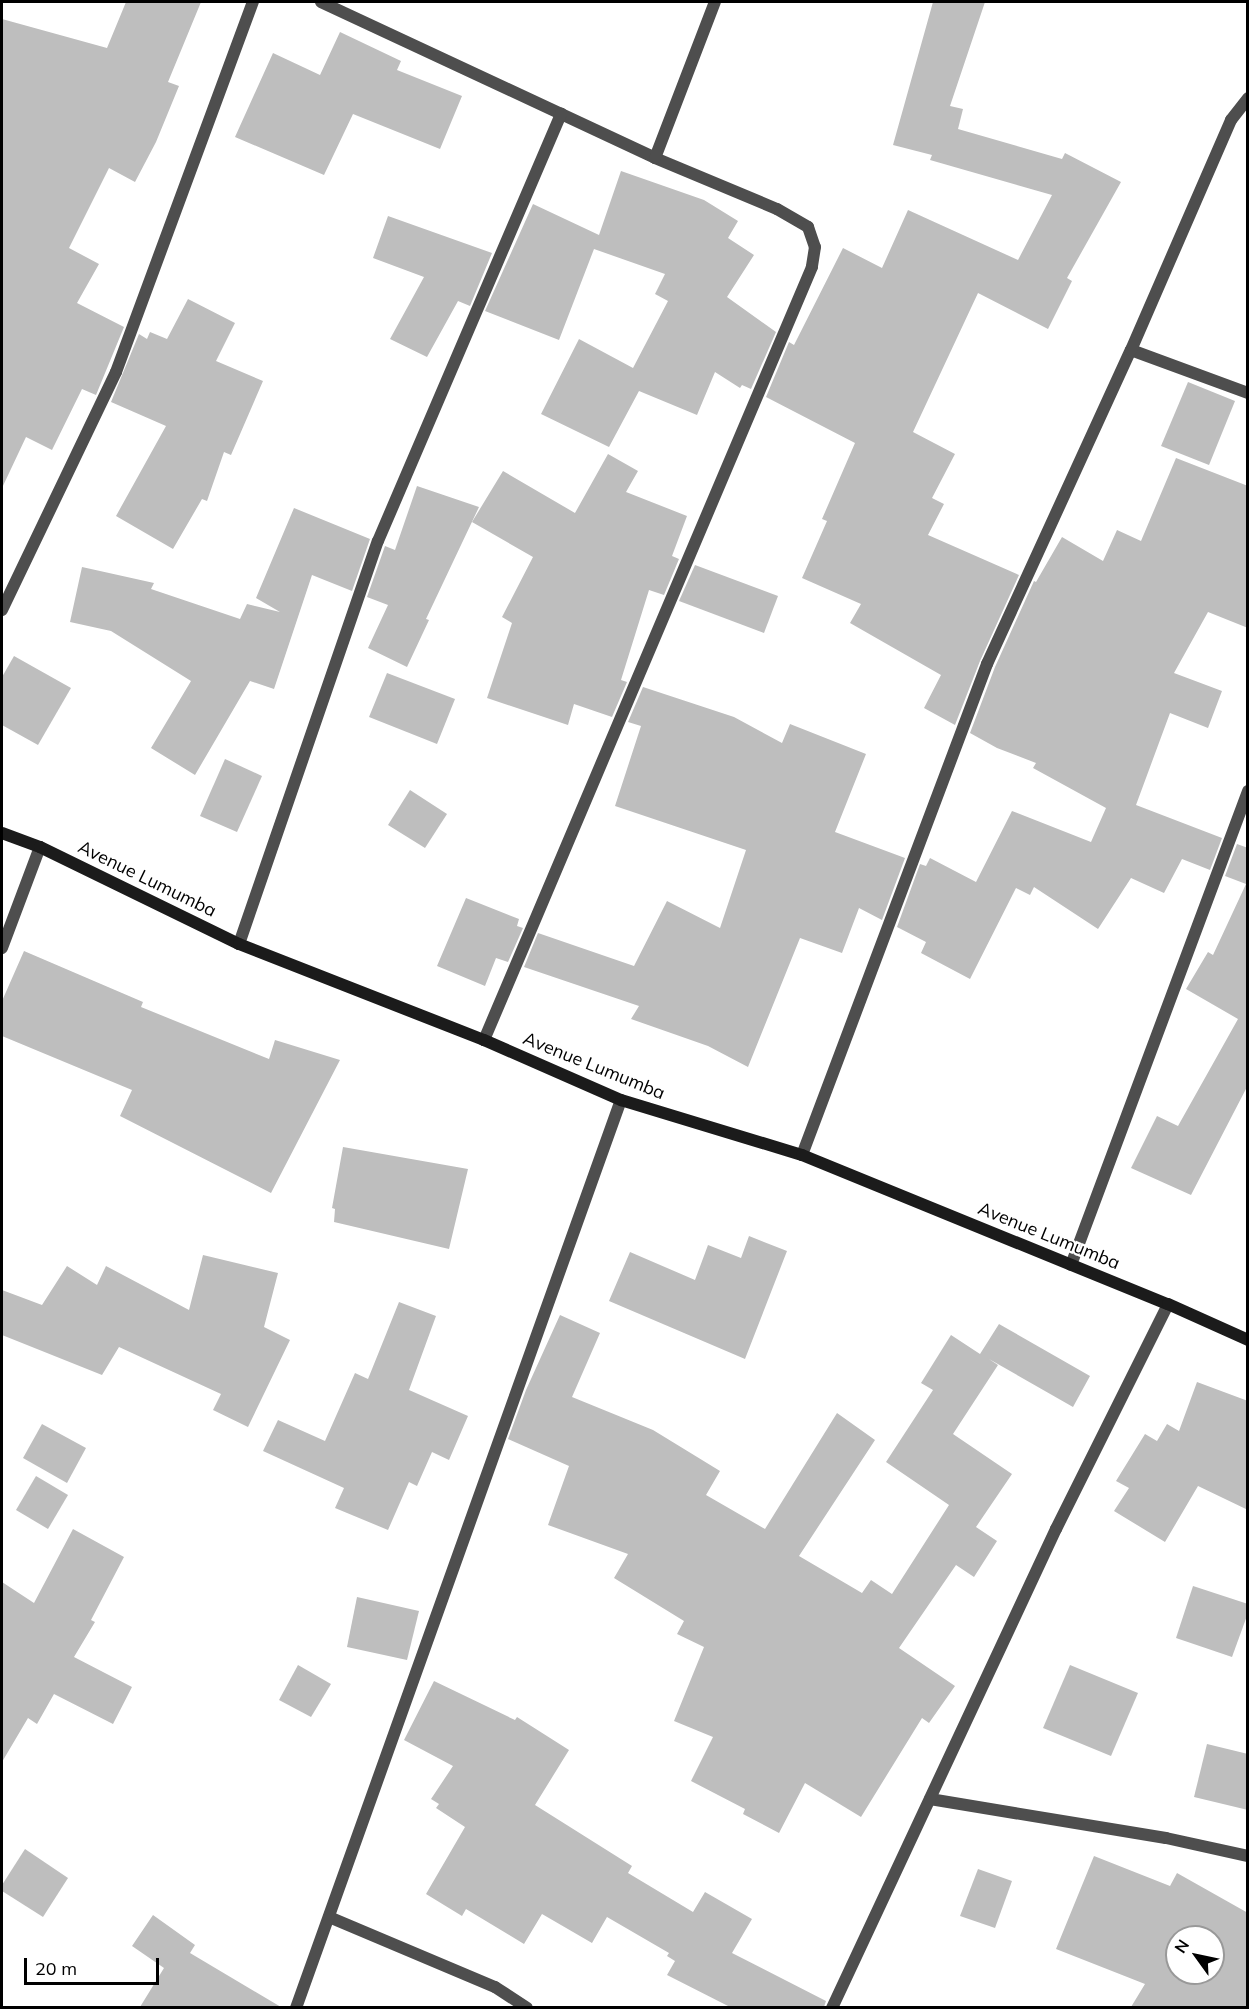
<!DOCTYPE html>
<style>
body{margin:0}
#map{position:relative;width:1249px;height:2009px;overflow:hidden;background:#fff;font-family:Mulish,sans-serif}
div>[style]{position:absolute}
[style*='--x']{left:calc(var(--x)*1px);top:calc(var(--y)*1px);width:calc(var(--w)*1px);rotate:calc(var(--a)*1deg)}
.building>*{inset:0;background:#bebebe}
.minor>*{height:12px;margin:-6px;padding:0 6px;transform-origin:6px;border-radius:6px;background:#4e4e4e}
.secondary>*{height:12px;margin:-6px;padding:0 6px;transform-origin:6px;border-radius:6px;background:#1b1b1b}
span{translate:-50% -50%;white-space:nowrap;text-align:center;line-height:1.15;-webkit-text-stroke:4.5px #fff;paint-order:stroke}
.street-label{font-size:18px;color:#000}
.frame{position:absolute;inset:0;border:3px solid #000;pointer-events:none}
.north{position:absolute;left:1165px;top:1925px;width:60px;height:60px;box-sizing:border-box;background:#fff;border:2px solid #999;border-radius:50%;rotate:303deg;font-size:16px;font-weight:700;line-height:24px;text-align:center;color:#000}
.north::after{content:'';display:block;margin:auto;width:21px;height:27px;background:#000;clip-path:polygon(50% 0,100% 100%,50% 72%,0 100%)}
.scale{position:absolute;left:24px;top:1958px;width:135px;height:27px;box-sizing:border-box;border:3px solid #000;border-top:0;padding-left:8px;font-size:18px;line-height:21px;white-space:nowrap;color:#000;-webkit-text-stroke:4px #fff;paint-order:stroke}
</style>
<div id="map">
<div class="building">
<div style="clip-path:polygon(126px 2px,201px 2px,168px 82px,179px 86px,156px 142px,135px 182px,109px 168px,69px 248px,99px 264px,77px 303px,124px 327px,96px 395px,82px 389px,52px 450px,26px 437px,2px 488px,2px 19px,107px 48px)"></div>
<div style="clip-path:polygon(933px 2px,985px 2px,950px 106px,963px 109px,958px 129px,1062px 159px,1065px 153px,1121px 182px,1067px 278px,1072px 281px,1048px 329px,978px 293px,913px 432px,955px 454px,932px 498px,944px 504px,928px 535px,1019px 575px,980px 661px,955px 725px,924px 708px,941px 675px,850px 623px,861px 604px,802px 578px,827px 521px,822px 519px,855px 443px,766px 397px,789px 342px,794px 345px,843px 248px,882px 268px,908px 210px,1018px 260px,1052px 195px,930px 160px,932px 155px,893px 145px)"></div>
<div style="clip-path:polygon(340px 32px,401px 61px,397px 70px,462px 96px,440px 149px,353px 114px,324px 175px,235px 137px,273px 53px,320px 75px)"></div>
<div style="clip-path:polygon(621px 171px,704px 200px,738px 221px,728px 238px,754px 255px,727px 297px,776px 332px,751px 389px,742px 385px,740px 388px,715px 372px,697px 415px,639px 391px,609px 447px,541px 414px,579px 339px,633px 368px,668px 301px,655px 294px,665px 274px,594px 249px,559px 340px,485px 311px,533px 204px,599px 235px)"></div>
<div style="clip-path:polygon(388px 216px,492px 253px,470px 306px,458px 301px,427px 357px,390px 339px,424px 277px,373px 258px)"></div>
<div style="clip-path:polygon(188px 299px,235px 323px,216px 361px,263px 381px,231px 455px,224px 452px,207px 501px,202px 499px,173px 549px,116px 516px,166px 426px,111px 402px,139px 334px,147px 339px,150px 332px,167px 339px)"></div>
<div style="clip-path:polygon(1188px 382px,1235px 401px,1209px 465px,1161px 446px)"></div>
<div style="clip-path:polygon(608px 454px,638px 471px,626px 492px,687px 516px,672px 556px,679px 559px,664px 595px,649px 590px,621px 680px,627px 682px,612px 717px,574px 704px,568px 725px,487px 698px,512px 623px,502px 617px,533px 557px,472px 522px,503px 471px,575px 513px)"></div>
<div style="clip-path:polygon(1176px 458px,1248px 486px,1248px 628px,1208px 612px,1174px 673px,1222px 691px,1208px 728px,1170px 713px,1136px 805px,1222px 838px,1210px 870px,1182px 859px,1164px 893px,1131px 878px,1098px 929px,1034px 887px,1030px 895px,1016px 888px,970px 979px,921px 953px,926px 942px,897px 927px,920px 864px,926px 866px,930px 858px,976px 882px,1012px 811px,1091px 842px,1106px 808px,1033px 768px,1036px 763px,997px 748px,970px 733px,995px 667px,1034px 581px,1036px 582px,1062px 537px,1103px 561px,1117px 530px,1141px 541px)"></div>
<div style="clip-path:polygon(417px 486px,479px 507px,426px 619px,429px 620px,407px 667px,368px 648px,388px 605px,367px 597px,385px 546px,395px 550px)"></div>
<div style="clip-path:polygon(294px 508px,370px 539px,352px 591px,312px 575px,274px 689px,250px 681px,195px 775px,151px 748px,191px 681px,111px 631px,70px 622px,82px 567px,154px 583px,151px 589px,240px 619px,247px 604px,280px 612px,256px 598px)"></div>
<div style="clip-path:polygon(695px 565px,778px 596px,764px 633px,679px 601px)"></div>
<div style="clip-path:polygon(14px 656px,71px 688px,38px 745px,2px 725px,2px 677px)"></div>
<div style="clip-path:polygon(387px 673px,455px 699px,437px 744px,369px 717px)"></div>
<div style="clip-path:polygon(643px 687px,734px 717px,782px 743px,790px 724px,866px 754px,835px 832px,905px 858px,882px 920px,859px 908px,842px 953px,800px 938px,748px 1067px,708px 1046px,631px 1019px,639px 1006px,524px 967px,538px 933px,634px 966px,667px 901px,720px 928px,746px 850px,615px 806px,641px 726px,628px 722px)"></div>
<div style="clip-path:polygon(225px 759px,262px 776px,237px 832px,200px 816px)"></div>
<div style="clip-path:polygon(410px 790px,447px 814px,425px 848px,388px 825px)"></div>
<div style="clip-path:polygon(1237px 844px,1248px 848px,1248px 1085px,1191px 1195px,1131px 1168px,1157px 1116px,1178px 1126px,1238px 1019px,1186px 989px,1208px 952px,1213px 955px,1246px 884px,1225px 876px)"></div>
<div style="clip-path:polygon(466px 898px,519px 919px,517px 926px,523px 928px,508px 962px,496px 958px,485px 986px,437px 966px)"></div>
<div style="clip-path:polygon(24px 951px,143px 1002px,141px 1007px,269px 1059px,275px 1040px,340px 1060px,271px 1193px,120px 1116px,132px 1090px,2px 1036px,2px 1001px)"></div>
<div style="clip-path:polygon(343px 1147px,468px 1169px,449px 1249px,334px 1222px,335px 1209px,332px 1208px)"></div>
<div style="clip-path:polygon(749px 1236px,787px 1251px,745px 1359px,609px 1301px,630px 1252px,695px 1280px,708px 1245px,741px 1258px)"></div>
<div style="clip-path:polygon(203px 1255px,278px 1273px,264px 1327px,290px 1340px,248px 1427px,213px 1410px,221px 1394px,119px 1347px,102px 1375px,2px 1335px,2px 1290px,42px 1305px,67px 1266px,97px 1285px,106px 1266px,189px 1310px)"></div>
<div style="clip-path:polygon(399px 1302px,436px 1316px,409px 1390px,468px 1416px,449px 1460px,432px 1452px,417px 1486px,409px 1482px,388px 1530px,335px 1508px,344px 1488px,263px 1451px,278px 1420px,325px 1441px,355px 1373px,368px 1379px)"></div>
<div style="clip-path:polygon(560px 1315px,600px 1333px,572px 1397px,653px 1430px,720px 1471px,706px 1495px,765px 1529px,837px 1413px,875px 1440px,799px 1556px,862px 1593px,871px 1580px,892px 1594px,949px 1505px,886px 1462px,933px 1390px,921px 1383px,951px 1335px,980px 1354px,999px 1324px,1090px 1376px,1073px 1407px,989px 1359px,998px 1365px,953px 1434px,1012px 1474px,976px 1527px,997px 1541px,974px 1577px,956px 1565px,899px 1648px,955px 1686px,929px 1723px,922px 1718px,861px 1817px,805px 1783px,779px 1833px,743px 1814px,745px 1809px,691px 1781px,713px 1737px,674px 1721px,704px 1647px,677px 1634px,684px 1621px,614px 1578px,628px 1554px,548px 1525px,569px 1466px,508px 1439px,526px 1390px)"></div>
<div style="clip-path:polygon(1197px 1382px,1248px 1401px,1248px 1510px,1198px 1486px,1165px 1542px,1114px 1511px,1129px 1488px,1116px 1481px,1145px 1434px,1157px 1441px,1167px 1424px,1179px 1431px)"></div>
<div style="clip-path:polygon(42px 1424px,86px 1448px,67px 1483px,23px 1458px)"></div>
<div style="clip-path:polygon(36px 1476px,68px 1495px,48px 1529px,16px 1510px)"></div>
<div style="clip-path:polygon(73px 1529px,124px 1557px,91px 1620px,95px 1622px,74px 1657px,132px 1687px,113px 1724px,54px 1694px,37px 1724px,28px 1718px,2px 1762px,2px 1582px,34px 1603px)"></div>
<div style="clip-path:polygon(1193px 1586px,1248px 1604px,1248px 1613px,1232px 1657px,1176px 1638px)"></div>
<div style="clip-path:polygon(357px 1597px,419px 1611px,407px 1660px,347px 1647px)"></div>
<div style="clip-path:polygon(298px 1665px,331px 1684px,311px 1717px,279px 1700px)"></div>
<div style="clip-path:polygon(1070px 1665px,1138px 1693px,1111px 1756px,1043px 1728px)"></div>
<div style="clip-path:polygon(434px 1681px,515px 1720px,517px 1717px,569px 1750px,535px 1805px,632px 1866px,628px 1873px,693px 1912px,705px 1892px,752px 1919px,732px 1953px,826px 2001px,824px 2007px,730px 2007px,667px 1975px,675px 1961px,667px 1956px,669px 1953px,607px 1917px,592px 1943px,542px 1914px,524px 1944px,466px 1909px,462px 1916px,426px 1894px,465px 1827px,436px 1808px,439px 1804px,431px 1799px,453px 1766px,404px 1740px)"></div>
<div style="clip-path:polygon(1207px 1744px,1248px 1754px,1248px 1810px,1194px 1797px)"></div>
<div style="clip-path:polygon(25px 1849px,68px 1878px,43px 1917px,2px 1891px,2px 1885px)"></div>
<div style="clip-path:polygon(evenodd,1094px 1856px,1170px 1886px,1177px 1873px,1248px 1913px,1248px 2007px,1131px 2007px,1145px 1984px,1056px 1949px,1094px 1856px,1177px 1937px,1213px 1937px,1213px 1973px,1177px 1973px,1177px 1937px)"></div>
<div style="clip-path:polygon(978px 1869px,1012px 1881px,995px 1928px,960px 1916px)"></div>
<div style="clip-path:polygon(153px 1915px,195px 1945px,190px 1953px,281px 2007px,140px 2007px,164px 1968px,132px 1946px)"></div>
</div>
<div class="minor">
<div style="--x:321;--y:2;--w:369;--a:25"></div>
<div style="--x:655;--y:158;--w:132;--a:22.7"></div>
<div style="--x:777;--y:209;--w:36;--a:30"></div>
<div style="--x:808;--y:227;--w:21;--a:71"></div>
<div style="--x:815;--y:247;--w:20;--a:99"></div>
<div style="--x:812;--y:267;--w:840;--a:112.99"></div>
<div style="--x:655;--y:158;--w:167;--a:-69"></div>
<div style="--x:1131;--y:350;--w:125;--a:20.2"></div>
<div style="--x:2;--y:610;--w:264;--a:-64.4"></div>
<div style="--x:116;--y:372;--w:395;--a:-69.7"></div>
<div style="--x:239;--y:944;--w:426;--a:-71"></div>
<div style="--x:378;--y:541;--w:465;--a:-66.8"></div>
<div style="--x:2;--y:948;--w:108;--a:-69.4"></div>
<div style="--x:802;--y:1155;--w:525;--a:-69.35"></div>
<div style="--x:987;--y:664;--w:345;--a:-65.4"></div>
<div style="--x:1131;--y:350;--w:251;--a:-66.5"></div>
<div style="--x:1231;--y:120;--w:28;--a:-52"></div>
<div style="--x:1071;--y:1265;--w:506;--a:-69.52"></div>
<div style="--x:930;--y:1799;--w:239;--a:9.4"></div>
<div style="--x:1166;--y:1838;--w:84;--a:12.4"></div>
<div style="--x:329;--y:1917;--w:180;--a:22.9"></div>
<div style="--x:495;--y:1987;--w:38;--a:33"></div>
<div style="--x:296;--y:2008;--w:964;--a:-70.31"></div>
<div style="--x:832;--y:2008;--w:529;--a:-64.94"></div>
<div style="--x:1056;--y:1529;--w:251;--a:-63.5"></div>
</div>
<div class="secondary">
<div style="--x:2;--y:833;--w:40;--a:20.2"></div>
<div style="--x:40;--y:847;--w:221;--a:26"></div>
<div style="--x:239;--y:944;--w:263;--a:21.4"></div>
<div style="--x:484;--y:1040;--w:150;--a:23.7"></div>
<div style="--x:621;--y:1100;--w:189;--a:16.9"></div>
<div style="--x:802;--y:1155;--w:395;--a:22.2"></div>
<div style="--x:1168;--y:1304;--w:88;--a:24.2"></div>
</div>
<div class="street-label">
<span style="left:147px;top:879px;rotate:26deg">Avenue Lumumba</span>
<span style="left:594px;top:1066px;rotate:22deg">Avenue Lumumba</span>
<span style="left:1049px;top:1236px;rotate:22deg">Avenue Lumumba</span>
</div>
<div class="frame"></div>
<div class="north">N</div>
<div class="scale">20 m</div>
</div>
